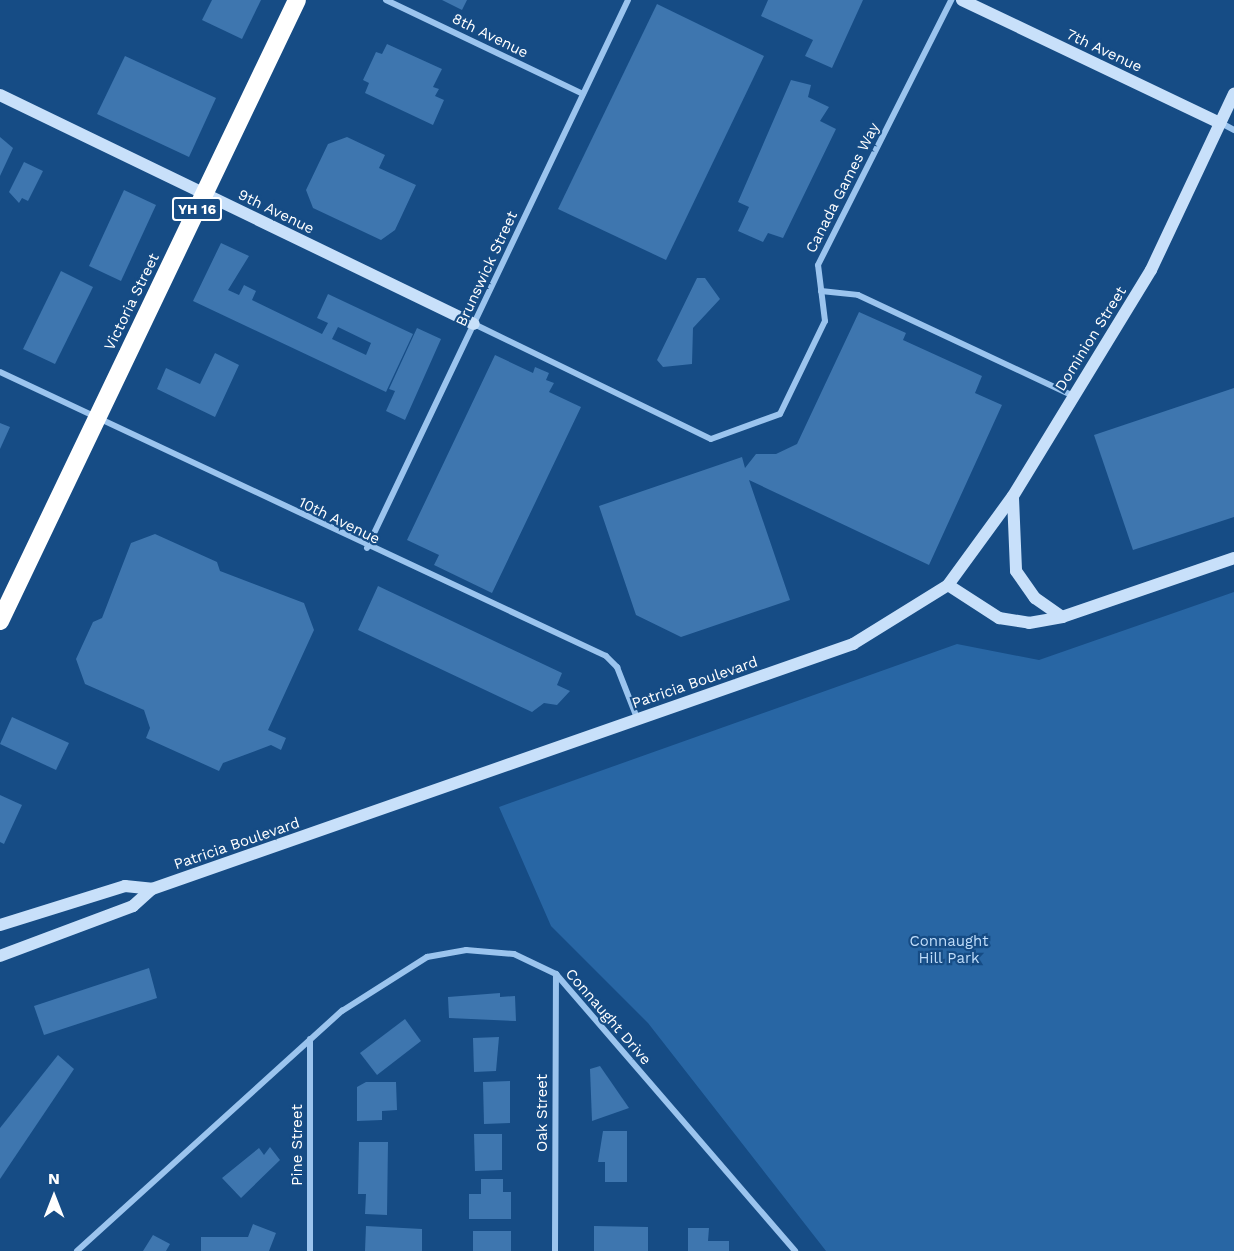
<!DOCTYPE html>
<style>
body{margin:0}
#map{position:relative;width:1234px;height:1251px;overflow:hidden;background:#164c85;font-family:"Work Sans",sans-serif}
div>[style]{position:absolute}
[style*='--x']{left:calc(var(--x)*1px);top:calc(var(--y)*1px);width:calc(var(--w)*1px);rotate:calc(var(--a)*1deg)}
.green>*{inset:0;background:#2866a4}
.building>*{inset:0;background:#3e76af}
.street>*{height:6px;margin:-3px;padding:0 3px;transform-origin:3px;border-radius:3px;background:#9bc4ee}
.secondary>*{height:12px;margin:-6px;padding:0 6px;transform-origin:6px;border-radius:6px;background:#c8e0fa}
.highway>*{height:18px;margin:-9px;padding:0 9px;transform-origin:9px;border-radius:9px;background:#fff}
span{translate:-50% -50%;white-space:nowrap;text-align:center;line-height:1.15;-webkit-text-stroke:4.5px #164c85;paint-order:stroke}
.shield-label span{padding:2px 4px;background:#164c85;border:2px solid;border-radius:4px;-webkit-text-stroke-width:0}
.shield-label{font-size:14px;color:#fff;font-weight:700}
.street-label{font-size:15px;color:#fff}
.park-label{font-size:15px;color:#c0ddfa}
.north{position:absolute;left:24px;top:1167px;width:60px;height:60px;-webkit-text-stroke:4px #164c85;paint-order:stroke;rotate:0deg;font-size:16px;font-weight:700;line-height:24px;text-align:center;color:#fff}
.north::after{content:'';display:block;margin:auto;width:21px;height:27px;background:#fff;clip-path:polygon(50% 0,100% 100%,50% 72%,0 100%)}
</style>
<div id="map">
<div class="green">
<div style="clip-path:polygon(1234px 592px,1234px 1251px,826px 1251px,648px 1023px,551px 926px,499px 807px,957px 644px,1039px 660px)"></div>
</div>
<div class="building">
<div style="clip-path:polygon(212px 0,261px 0,242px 39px,202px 20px)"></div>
<div style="clip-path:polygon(442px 0,467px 0,462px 10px)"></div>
<div style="clip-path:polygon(768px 0,863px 0,832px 68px,805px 56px,813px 40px,761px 16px)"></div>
<div style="clip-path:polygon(657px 4px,764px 56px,666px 260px,558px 209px)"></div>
<div style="clip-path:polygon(387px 44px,442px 69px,433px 87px,439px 89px,435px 96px,444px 100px,433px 125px,365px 93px,369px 83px,363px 80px,376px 52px,382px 54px)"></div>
<div style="clip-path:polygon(125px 56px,216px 98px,189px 157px,97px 114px)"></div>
<div style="clip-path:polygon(791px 80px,811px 85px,808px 97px,829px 107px,820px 121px,836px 129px,783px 238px,768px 233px,763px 242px,738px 231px,749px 207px,738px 202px)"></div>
<div style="clip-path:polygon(0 137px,13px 148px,0 176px)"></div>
<div style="clip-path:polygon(347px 137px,385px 155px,379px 168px,416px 185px,395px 230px,381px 240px,313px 208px,306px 190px,328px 144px)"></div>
<div style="clip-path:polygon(24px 162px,43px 171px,28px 201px,22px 198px,19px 203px,9px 192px)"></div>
<div style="clip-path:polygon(124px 190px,156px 205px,121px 281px,89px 266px)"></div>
<div style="clip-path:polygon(evenodd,221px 243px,249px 256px,228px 290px,239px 295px,244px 285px,256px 291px,252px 300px,322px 334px,328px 323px,317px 318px,328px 294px,413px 334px,386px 392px,193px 301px,221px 243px,338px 327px,371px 343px,366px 355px,332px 339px,338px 327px)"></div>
<div style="clip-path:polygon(61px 271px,93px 287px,55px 364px,23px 349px)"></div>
<div style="clip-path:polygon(697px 278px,705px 278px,720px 299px,693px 328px,692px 364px,663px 367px,657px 360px)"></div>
<div style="clip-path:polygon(859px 312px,906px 333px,903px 340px,982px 376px,975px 393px,1002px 405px,929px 565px,749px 480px,790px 600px,681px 637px,636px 615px,599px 506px,742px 457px,745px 468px,756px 454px,776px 454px,797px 444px)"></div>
<div style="clip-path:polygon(417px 328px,441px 339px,405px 420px,386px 411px,395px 391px,389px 389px)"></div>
<div style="clip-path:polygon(215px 353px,239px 365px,215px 417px,157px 389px,166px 368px,200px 384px)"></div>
<div style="clip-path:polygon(495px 355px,533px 373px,535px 367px,549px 373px,546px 380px,554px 383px,549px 392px,581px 407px,492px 593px,434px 565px,439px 555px,407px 540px)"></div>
<div style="clip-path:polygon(1234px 388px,1234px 517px,1133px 550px,1094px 435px)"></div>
<div style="clip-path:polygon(0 423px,10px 427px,0 449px)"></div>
<div style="clip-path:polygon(155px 534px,217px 562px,220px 571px,304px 603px,314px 630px,268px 730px,286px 738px,281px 750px,271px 745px,223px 763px,219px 771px,146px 738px,150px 728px,144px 710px,85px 684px,76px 659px,93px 622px,102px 618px,131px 543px)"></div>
<div style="clip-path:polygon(378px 586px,562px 673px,557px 685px,570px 691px,557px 705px,544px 703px,532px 712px,358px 630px)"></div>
<div style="clip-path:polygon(12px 717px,69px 743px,56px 770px,0 744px)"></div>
<div style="clip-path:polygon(0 795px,22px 805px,4px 844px,0 842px)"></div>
<div style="clip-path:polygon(149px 968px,157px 998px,44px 1035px,34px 1006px)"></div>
<div style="clip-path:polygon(500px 993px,500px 997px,515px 996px,516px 1021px,449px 1018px,448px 997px)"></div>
<div style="clip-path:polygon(405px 1019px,421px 1041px,377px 1075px,360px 1053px)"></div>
<div style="clip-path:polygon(499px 1037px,496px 1071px,474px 1072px,473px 1038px)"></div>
<div style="clip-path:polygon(58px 1055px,74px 1069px,0 1179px,0 1128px)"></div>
<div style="clip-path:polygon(600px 1066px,629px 1108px,592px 1121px,590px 1069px)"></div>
<div style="clip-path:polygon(510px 1081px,510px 1123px,484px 1124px,483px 1082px)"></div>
<div style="clip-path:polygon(366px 1082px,396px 1082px,397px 1110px,382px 1111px,382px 1120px,357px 1121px,357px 1087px)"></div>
<div style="clip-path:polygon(603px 1131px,627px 1131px,627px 1182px,605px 1182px,605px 1162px,598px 1162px)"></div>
<div style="clip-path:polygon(474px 1134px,502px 1134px,502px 1170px,475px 1171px)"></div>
<div style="clip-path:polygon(359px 1142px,388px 1142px,387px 1215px,365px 1214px,366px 1194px,358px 1194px)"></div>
<div style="clip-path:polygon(270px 1147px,280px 1160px,241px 1198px,222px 1178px,259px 1148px,264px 1155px)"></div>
<div style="clip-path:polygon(481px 1179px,503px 1179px,503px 1192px,511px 1192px,511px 1219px,469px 1219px,469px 1194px,481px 1194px)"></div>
<div style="clip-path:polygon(253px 1224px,276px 1233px,269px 1251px,201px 1251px,201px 1237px,248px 1237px)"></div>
<div style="clip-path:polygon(366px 1226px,422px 1229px,422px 1251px,365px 1251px)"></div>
<div style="clip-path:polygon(594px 1226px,648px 1227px,648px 1251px,594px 1251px)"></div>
<div style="clip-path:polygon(688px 1228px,709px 1228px,708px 1241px,729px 1241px,729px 1251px,688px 1251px)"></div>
<div style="clip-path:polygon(473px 1231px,511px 1231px,511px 1251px,473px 1251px)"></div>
<div style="clip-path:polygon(153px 1235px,170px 1244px,166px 1251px,143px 1251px)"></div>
</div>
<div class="street">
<div style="--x:386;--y:0;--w:218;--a:25.5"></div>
<div style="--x:1221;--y:123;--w:15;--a:28"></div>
<div style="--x:821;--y:291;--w:37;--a:6"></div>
<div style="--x:858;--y:295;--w:238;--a:25.1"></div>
<div style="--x:474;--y:324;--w:263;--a:25.9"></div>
<div style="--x:711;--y:439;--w:73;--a:-19.9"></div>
<div style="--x:780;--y:414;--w:103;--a:-64.2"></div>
<div style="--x:825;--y:321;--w:56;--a:-97.1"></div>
<div style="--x:818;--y:265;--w:297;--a:-63.3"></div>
<div style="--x:0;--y:372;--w:669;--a:25.11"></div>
<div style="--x:606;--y:656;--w:16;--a:45"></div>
<div style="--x:617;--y:667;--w:55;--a:68.6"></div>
<div style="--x:367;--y:548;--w:607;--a:-64.53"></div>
<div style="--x:77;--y:1251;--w:358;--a:-42.2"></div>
<div style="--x:342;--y:1011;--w:101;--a:-32.4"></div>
<div style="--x:427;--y:957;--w:40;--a:-10"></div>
<div style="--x:466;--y:950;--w:48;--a:4.8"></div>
<div style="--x:514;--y:954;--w:47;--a:25.5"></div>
<div style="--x:556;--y:974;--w:366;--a:49.2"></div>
<div style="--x:310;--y:1251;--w:212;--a:-90"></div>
<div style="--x:555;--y:1251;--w:277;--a:-89.8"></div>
</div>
<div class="secondary">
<div style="--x:962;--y:0;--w:286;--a:25.5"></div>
<div style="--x:0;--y:95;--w:526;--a:25.79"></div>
<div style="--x:1013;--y:498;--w:73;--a:87.6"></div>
<div style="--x:1016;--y:571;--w:33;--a:55"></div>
<div style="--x:1035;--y:598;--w:33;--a:35"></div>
<div style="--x:948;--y:585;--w:61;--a:32.9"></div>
<div style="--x:999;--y:618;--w:30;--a:9"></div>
<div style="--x:1029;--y:623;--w:34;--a:-10"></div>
<div style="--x:1062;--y:617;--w:182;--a:-18.9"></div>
<div style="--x:0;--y:925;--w:131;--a:-17.3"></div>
<div style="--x:125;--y:886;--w:27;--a:6"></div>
<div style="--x:0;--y:956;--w:142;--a:-20.6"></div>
<div style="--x:133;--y:906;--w:25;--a:-42"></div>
<div style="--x:152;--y:889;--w:743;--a:-19.26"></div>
<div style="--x:853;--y:644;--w:112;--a:-31.8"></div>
<div style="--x:948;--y:585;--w:110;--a:-53.9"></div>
<div style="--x:1013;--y:496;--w:265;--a:-58.6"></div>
<div style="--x:1151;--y:270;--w:195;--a:-64.8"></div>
</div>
<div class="highway">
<div style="--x:0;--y:621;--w:688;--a:-64.44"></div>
</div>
<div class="shield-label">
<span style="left:197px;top:209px">YH 16</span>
</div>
<div class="street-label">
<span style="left:490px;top:36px;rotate:26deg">8th Avenue</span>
<span style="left:1104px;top:51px;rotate:25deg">7th Avenue</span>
<span style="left:843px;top:188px;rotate:-63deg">Canada Games Way</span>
<span style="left:276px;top:212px;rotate:26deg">9th Avenue</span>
<span style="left:487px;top:269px;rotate:-65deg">Brunswick Street</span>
<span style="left:132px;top:302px;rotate:-64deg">Victoria Street</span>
<span style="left:1091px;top:339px;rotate:-58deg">Dominion Street</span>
<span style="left:339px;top:521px;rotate:26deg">10th Avenue</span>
<span style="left:695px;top:683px;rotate:-19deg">Patricia Boulevard</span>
<span style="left:237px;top:844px;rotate:-19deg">Patricia Boulevard</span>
<span style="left:608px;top:1017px;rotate:49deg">Connaught Drive</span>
<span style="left:543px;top:1113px;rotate:-90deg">Oak Street</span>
<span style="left:298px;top:1145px;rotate:-90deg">Pine Street</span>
</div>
<div class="park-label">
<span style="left:949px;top:950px">Connaught<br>Hill Park</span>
</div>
<div class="north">N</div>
</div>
